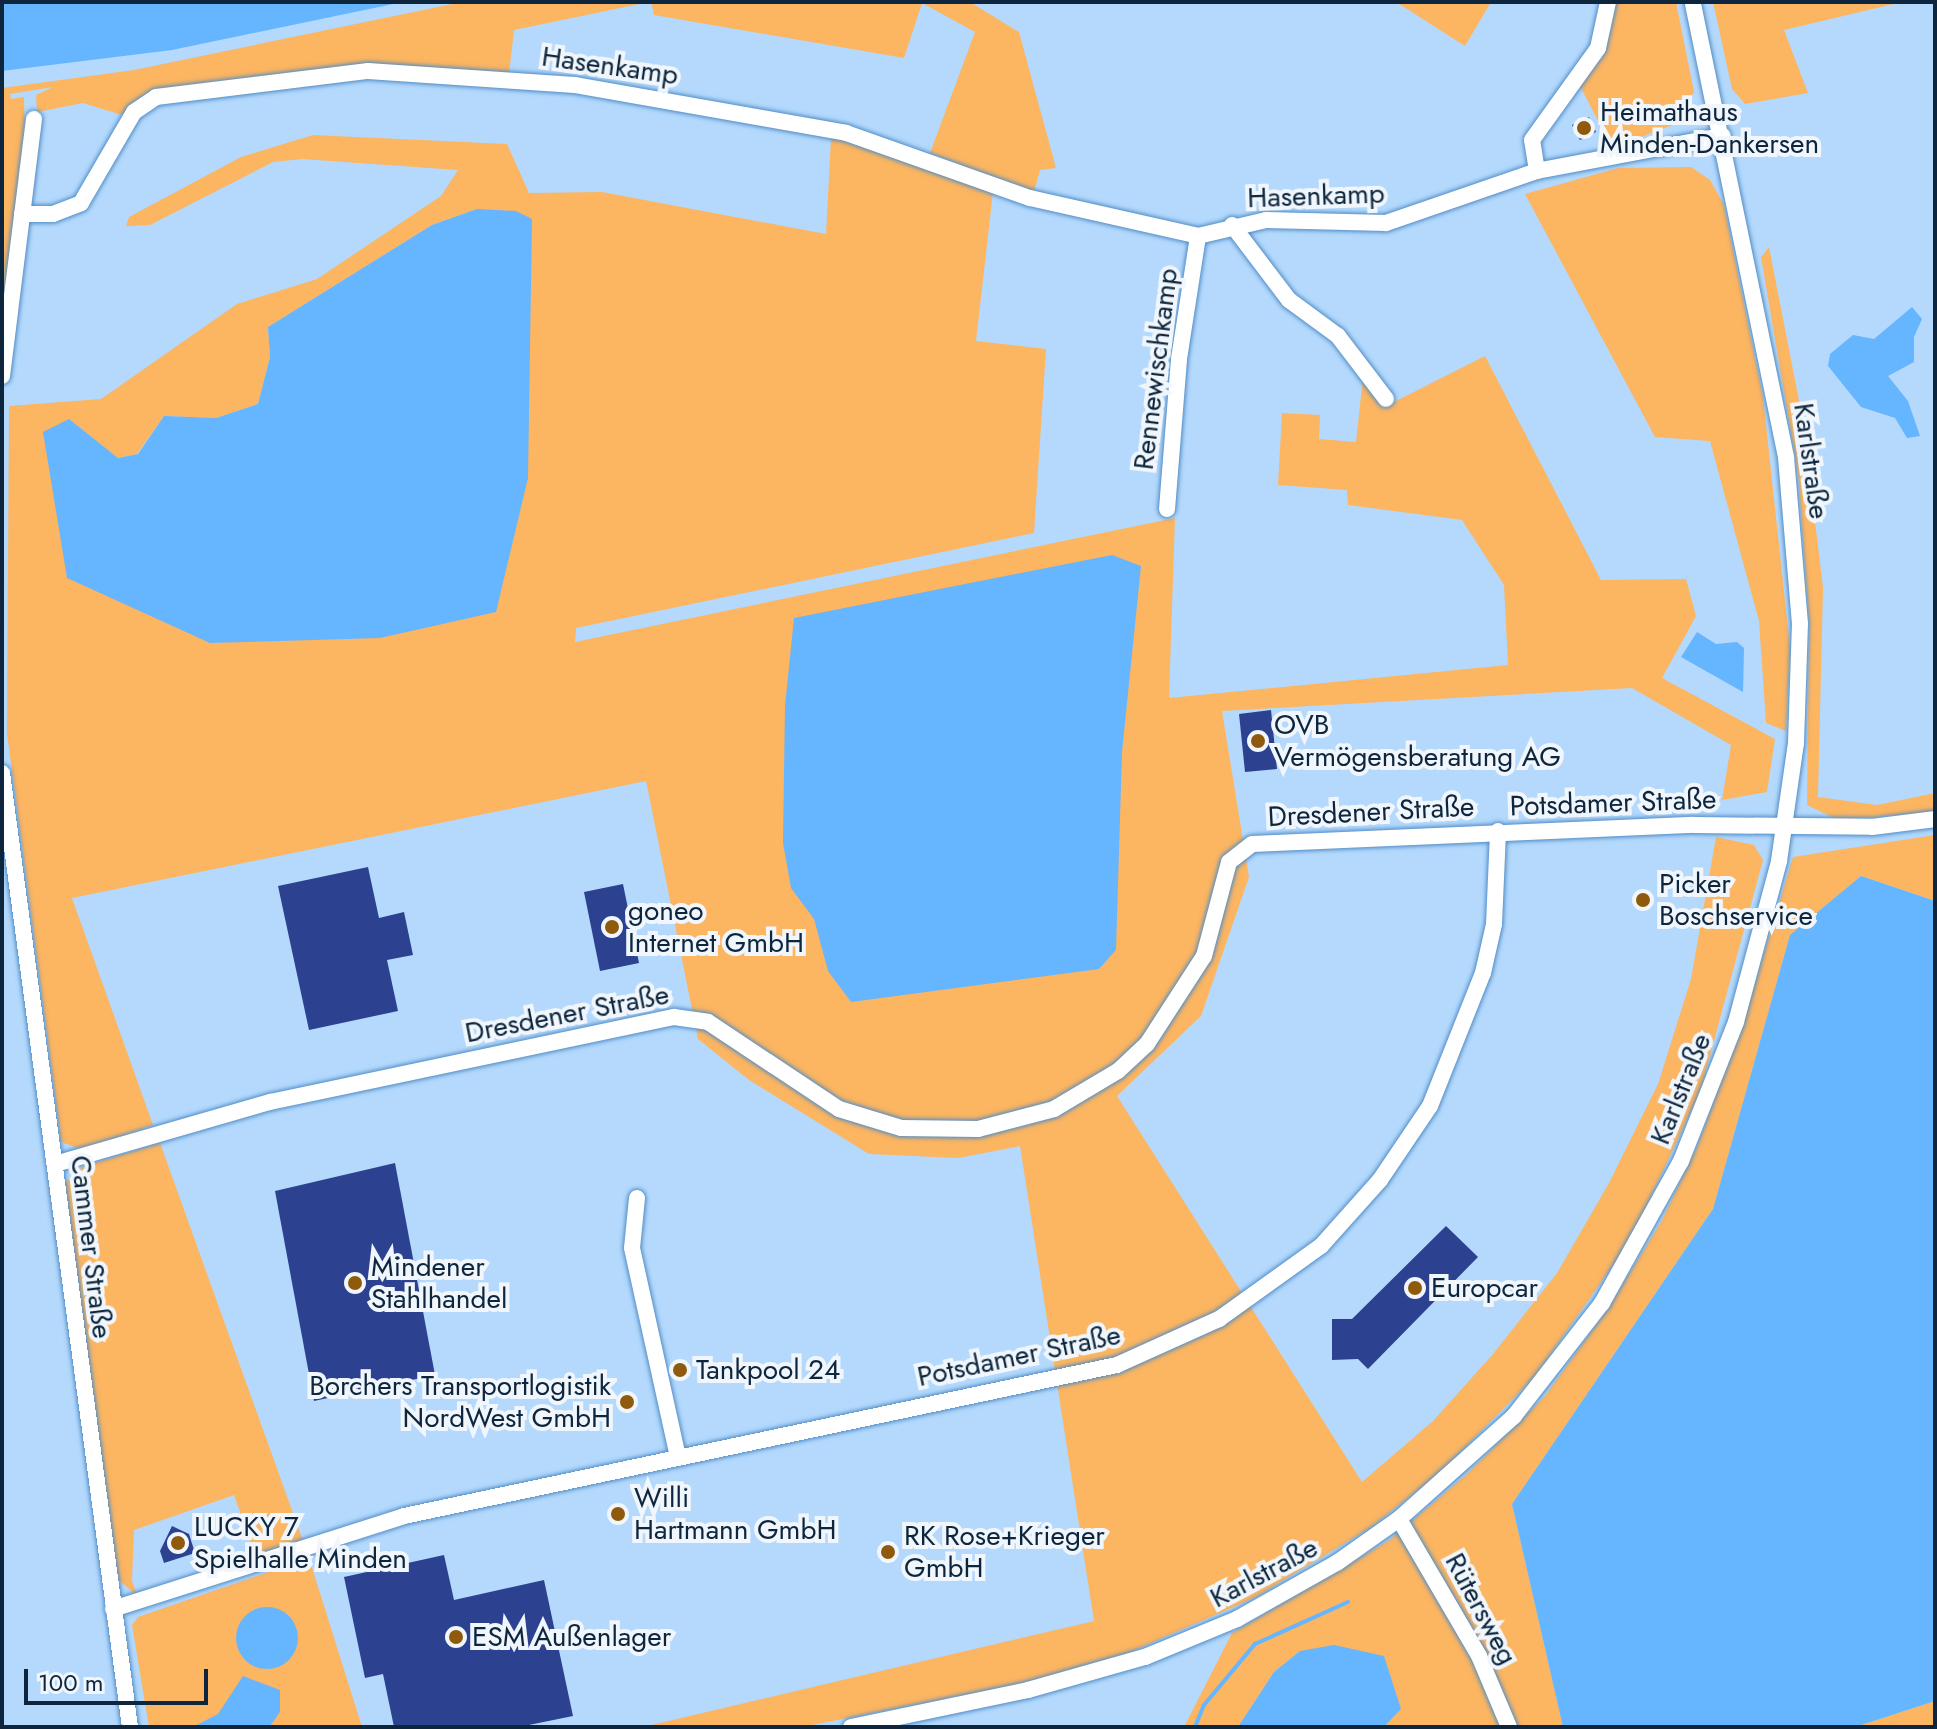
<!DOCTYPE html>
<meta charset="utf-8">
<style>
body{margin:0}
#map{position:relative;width:1937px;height:1729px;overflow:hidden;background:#b4d9fd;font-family:Jost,sans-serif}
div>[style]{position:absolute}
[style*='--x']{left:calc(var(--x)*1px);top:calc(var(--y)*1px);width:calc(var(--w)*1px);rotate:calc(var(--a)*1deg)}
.green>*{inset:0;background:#fcb561}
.water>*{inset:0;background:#66b5ff}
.round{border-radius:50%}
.stream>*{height:4px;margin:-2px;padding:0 2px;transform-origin:2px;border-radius:2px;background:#66b5ff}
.building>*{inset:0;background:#2c4290}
.roads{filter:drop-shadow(0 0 2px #518dc6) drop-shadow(0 0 2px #518dc6)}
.minor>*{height:16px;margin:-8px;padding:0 8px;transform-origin:8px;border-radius:8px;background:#fff}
.dots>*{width:22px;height:22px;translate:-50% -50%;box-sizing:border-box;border:4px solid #f0f6fc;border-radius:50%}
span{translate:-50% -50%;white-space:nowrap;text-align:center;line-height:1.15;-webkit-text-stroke:8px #f0f6fc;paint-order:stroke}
.street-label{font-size:28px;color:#0d263d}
.poi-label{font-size:28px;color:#0d263d}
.left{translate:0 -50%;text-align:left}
.right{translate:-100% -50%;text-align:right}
.frame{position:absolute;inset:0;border:4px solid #0d263d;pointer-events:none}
.scale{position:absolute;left:24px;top:1669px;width:184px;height:36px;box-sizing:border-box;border:4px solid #0d263d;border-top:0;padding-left:10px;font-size:24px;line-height:28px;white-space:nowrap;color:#0d263d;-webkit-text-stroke:6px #f0f6fc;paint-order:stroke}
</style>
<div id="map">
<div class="green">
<div style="clip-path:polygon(462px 2px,649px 2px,514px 30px,509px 74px,368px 67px,131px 105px,122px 115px,83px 103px,37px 112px,36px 95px,53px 87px,10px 94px,11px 99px,24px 97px,25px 138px,2px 330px,2px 88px,134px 70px)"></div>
<div style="clip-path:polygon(651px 2px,970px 2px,1019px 32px,1056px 168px,1040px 170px,1034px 192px,930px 153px,975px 32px,922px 3px,904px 58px,654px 15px)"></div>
<div style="clip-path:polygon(1396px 2px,1491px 2px,1465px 46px)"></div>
<div style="clip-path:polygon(1611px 2px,1676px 2px,1694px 92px,1673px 125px,1612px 148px,1579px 84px)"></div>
<div style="clip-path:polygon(1713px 2px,1902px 2px,1784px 30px,1808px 93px,1745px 104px,1732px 89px)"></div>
<div style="clip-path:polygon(evenodd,313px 135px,507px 144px,529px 193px,602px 192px,826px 234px,831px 138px,862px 143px,993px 192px,976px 341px,1046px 349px,1034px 533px,576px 628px,575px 642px,1175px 518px,1169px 698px,1508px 665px,1504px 585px,1462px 520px,1348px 505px,1347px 490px,1278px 485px,1282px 413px,1320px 415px,1319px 439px,1356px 442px,1364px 368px,1392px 403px,1485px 356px,1601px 580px,1686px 579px,1696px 616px,1662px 678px,1775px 739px,1767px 792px,1722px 800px,1731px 745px,1632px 688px,1222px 711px,1249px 877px,1201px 1016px,1117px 1096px,1362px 1482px,1433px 1421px,1493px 1354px,1557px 1273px,1609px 1183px,1658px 1084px,1691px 979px,1716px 837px,1754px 845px,1763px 860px,1700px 1092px,1630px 1241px,1535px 1376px,1441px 1472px,1370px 1528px,1254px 1598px,1128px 1653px,1019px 1684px,802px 1727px,643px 1727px,1094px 1621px,1020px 1146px,958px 1158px,869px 1154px,749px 1080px,698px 1039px,646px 781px,72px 898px,153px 1125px,83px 1150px,61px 1142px,7px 733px,9px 406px,101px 399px,237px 304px,317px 279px,441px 196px,458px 170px,302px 159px,273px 162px,150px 225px,126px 226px,129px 217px,241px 157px,313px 135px,477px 209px,67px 578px,69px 419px,117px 458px,137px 454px,164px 416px,216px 418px,258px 404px,270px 357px,268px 327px,432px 225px,477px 209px)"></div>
<div style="clip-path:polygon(1691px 167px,1710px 180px,1724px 205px,1763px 397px,1790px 647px,1786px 731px,1766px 723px,1759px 621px,1710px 441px,1655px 437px,1525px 194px,1618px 168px)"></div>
<div style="clip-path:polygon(1769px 247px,1803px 421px,1823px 588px,1818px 797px,1877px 805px,1935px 793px,1935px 812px,1838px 820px,1807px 805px,1809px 623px,1798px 474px,1761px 257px)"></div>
<div style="clip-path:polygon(1935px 835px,1935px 901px,1861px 876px,1790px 935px,1713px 1209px,1512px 1504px,1563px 1727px,1384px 1727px,1401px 1709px,1300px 1651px,1274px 1672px,1238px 1727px,1184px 1727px,1232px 1633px,1388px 1541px,1466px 1475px,1545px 1396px,1607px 1310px,1661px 1222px,1697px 1147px,1742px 1026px,1793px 857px)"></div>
<div style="clip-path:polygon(160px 1143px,303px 1541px,256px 1557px,234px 1495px,134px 1530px,132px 1581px,138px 1597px,118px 1579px,65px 1183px,84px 1166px)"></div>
<div style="clip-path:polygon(309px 1558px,362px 1727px,149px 1727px,132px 1625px,138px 1617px)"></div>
<div style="clip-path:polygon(1935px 1701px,1935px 1727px,1855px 1727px)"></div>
</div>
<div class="water">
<div style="clip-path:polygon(2px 2px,403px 2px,172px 50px,2px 71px)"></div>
<div style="clip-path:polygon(477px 209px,516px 211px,532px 219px,528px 478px,496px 612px,380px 638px,210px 643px,67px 578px,43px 432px,69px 419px,118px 458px,138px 454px,164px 416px,216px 418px,258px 404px,270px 357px,268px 327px,432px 225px)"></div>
<div style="clip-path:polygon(1912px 307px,1922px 319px,1914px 337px,1914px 362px,1888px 376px,1908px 401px,1920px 436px,1907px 438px,1895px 418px,1861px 407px,1828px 366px,1830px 354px,1853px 335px,1874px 339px)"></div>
<div style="clip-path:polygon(1112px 555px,1141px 566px,1122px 752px,1116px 950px,1099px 969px,851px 1002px,828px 971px,814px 919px,791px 888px,783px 843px,785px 706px,794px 618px)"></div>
<div style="clip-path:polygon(1697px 632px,1716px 644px,1737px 642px,1744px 648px,1743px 692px,1681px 657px)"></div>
<div style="clip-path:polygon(1861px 876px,1935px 901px,1935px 1701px,1855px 1727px,1563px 1727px,1512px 1504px,1713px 1209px,1790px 935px)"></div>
<div class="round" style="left:236px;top:1607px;width:62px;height:62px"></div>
<div style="clip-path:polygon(1334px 1645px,1384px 1656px,1401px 1709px,1384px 1727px,1238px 1727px,1274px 1672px,1300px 1651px)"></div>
<div style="clip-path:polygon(243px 1676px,280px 1690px,280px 1712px,270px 1726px,193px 1727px,218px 1714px)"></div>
</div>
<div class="stream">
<div style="--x:1195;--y:1727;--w:24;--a:-68"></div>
<div style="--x:1204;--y:1705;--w:80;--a:-50.1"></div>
<div style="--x:1255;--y:1644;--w:102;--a:-24.3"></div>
</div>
<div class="building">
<div style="clip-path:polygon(1589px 117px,1596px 132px,1580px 140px,1572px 125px)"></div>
<div style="clip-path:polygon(1271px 710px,1277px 769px,1245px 772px,1239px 714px)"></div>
<div style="clip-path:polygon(368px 867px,379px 918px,404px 912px,413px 955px,387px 960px,398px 1011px,309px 1030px,278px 886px)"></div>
<div style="clip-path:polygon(623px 884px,639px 963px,600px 971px,584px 892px)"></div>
<div style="clip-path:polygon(395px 1163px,435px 1375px,314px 1401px,275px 1191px)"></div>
<div style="clip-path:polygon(1446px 1226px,1478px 1257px,1368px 1369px,1358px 1359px,1332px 1360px,1332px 1319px,1352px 1319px)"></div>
<div style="clip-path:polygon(172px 1526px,189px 1534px,195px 1553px,164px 1563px,160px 1551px)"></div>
<div style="clip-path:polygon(444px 1555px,454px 1600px,544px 1580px,573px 1716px,519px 1727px,394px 1727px,383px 1674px,365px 1678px,344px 1577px)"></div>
</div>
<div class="roads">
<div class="minor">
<div style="--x:1537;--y:171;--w:31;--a:-99"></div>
<div style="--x:1532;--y:140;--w:113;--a:-54.3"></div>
<div style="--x:1598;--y:48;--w:47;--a:-77.7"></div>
<div style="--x:22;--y:214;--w:31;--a:0"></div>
<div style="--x:53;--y:214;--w:30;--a:-21"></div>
<div style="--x:81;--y:203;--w:105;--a:-59.8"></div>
<div style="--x:134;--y:112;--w:27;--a:-34"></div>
<div style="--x:156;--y:97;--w:214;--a:-7"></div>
<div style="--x:368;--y:71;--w:207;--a:3.9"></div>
<div style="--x:575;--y:85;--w:275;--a:10"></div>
<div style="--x:846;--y:133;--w:195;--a:19.5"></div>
<div style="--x:1030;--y:198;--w:172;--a:12.7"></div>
<div style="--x:1198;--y:236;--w:70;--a:-13.2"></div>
<div style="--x:1266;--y:220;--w:120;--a:1.4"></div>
<div style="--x:1386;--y:223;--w:160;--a:-19"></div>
<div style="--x:1537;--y:171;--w:189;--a:-10.7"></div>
<div style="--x:1232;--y:225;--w:94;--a:52.8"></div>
<div style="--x:1289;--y:300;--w:61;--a:36.3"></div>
<div style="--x:1338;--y:336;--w:79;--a:52.7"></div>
<div style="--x:2;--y:376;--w:259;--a:-82.9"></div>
<div style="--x:1167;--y:509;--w:150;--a:-85.4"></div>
<div style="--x:1179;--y:359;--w:124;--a:-81.2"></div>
<div style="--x:2;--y:773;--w:963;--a:82.36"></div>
<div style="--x:55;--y:1164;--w:224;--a:-16.1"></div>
<div style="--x:270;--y:1102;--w:413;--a:-11.9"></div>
<div style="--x:674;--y:1017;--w:34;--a:8"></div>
<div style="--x:708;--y:1022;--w:157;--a:33.6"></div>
<div style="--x:839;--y:1109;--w:65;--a:17"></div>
<div style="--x:901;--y:1128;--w:77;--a:0.7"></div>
<div style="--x:978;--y:1129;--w:79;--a:-14.7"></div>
<div style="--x:1054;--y:1109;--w:74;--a:-30.7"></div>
<div style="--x:1118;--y:1071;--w:40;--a:-43"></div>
<div style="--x:1147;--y:1044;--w:105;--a:-57.1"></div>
<div style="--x:1204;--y:956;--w:97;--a:-75.1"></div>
<div style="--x:1229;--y:862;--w:29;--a:-38"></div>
<div style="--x:1252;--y:844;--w:442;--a:-2.5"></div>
<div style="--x:1694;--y:825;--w:178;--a:0.6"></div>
<div style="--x:1872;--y:827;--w:64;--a:-7.2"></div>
<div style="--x:637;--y:1198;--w:50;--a:95.7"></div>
<div style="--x:632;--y:1248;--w:214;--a:77.6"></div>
<div style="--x:1399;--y:1519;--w:159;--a:59.7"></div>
<div style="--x:1479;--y:1656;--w:77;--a:67.1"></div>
<div style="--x:113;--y:1609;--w:305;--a:-17.7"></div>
<div style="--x:404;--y:1516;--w:729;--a:-11.96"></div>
<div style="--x:1117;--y:1365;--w:112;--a:-24.3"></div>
<div style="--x:1219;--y:1319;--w:125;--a:-35.6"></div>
<div style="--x:1321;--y:1246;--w:89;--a:-48.2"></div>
<div style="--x:1380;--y:1180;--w:89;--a:-56"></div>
<div style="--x:1430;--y:1106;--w:143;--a:-68.3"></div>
<div style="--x:1483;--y:973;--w:50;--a:-77.3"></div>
<div style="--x:1494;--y:924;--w:93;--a:-87.5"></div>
<div style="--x:851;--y:1727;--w:181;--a:-11.8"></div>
<div style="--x:1028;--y:1690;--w:122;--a:-15.8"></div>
<div style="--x:1145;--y:1657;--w:100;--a:-22.4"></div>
<div style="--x:1237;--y:1619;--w:116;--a:-29.4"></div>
<div style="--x:1338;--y:1562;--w:75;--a:-35.2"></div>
<div style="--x:1399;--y:1519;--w:154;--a:-41.8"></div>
<div style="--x:1514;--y:1416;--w:143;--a:-52.1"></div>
<div style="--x:1602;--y:1303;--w:162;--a:-60.9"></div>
<div style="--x:1681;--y:1161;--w:149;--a:-68.4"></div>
<div style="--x:1736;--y:1022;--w:167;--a:-75"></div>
<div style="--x:1779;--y:861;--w:119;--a:-81.8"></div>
<div style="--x:1796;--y:743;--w:119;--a:-88.1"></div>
<div style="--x:1800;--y:624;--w:168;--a:-94.8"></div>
<div style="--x:1786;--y:457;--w:464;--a:-101.6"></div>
</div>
</div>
<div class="dots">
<div style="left:1584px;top:128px;background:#8f5a0c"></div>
<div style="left:1258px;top:741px;background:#8f5a0c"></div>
<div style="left:1643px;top:900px;background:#8f5a0c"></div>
<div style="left:612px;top:927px;background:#8f5a0c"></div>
<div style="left:355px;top:1283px;background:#8f5a0c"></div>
<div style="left:1415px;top:1288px;background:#8f5a0c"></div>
<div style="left:680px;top:1370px;background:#8f5a0c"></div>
<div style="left:627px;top:1402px;background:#8f5a0c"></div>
<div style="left:618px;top:1514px;background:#8f5a0c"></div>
<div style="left:178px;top:1543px;background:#8f5a0c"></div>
<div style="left:888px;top:1552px;background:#8f5a0c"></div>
<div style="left:456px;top:1637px;background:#8f5a0c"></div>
</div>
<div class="street-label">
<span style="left:610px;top:66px;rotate:8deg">Hasenkamp</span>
<span style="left:1316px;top:196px;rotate:-2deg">Hasenkamp</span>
<span style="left:1156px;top:369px;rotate:-83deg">Rennewischkamp</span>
<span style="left:1811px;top:461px;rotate:82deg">Karlstraße</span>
<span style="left:1613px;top:803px;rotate:-2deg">Potsdamer Straße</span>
<span style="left:1371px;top:812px;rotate:-3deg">Dresdener Straße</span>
<span style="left:567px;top:1014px;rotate:-11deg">Dresdener Straße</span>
<span style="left:1681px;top:1089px;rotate:-68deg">Karlstraße</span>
<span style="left:91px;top:1247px;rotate:83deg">Cammer Straße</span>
<span style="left:1019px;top:1356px;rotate:-12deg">Potsdamer Straße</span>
<span style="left:1264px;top:1573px;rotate:-28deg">Karlstraße</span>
<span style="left:1481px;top:1609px;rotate:62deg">Rütersweg</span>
</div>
<div class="poi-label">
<span class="left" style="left:1600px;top:128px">Heimathaus<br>Minden-Dankersen</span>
<span class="left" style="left:1274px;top:741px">OVB<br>Vermögensberatung AG</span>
<span class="left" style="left:1659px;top:900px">Picker<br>Boschservice</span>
<span class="left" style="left:628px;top:927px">goneo<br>Internet GmbH</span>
<span class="left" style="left:371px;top:1283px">Mindener<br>Stahlhandel</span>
<span class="left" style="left:1431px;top:1288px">Europcar</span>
<span class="left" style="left:696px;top:1370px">Tankpool 24</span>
<span class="right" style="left:611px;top:1402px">Borchers Transportlogistik<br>NordWest GmbH</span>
<span class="left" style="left:634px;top:1514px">Willi<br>Hartmann GmbH</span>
<span class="left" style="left:194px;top:1543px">LUCKY 7<br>Spielhalle Minden</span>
<span class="left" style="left:904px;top:1552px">RK Rose+Krieger<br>GmbH</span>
<span class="left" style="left:472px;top:1637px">ESM Außenlager</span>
</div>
<div class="frame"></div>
<div class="scale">100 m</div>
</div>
